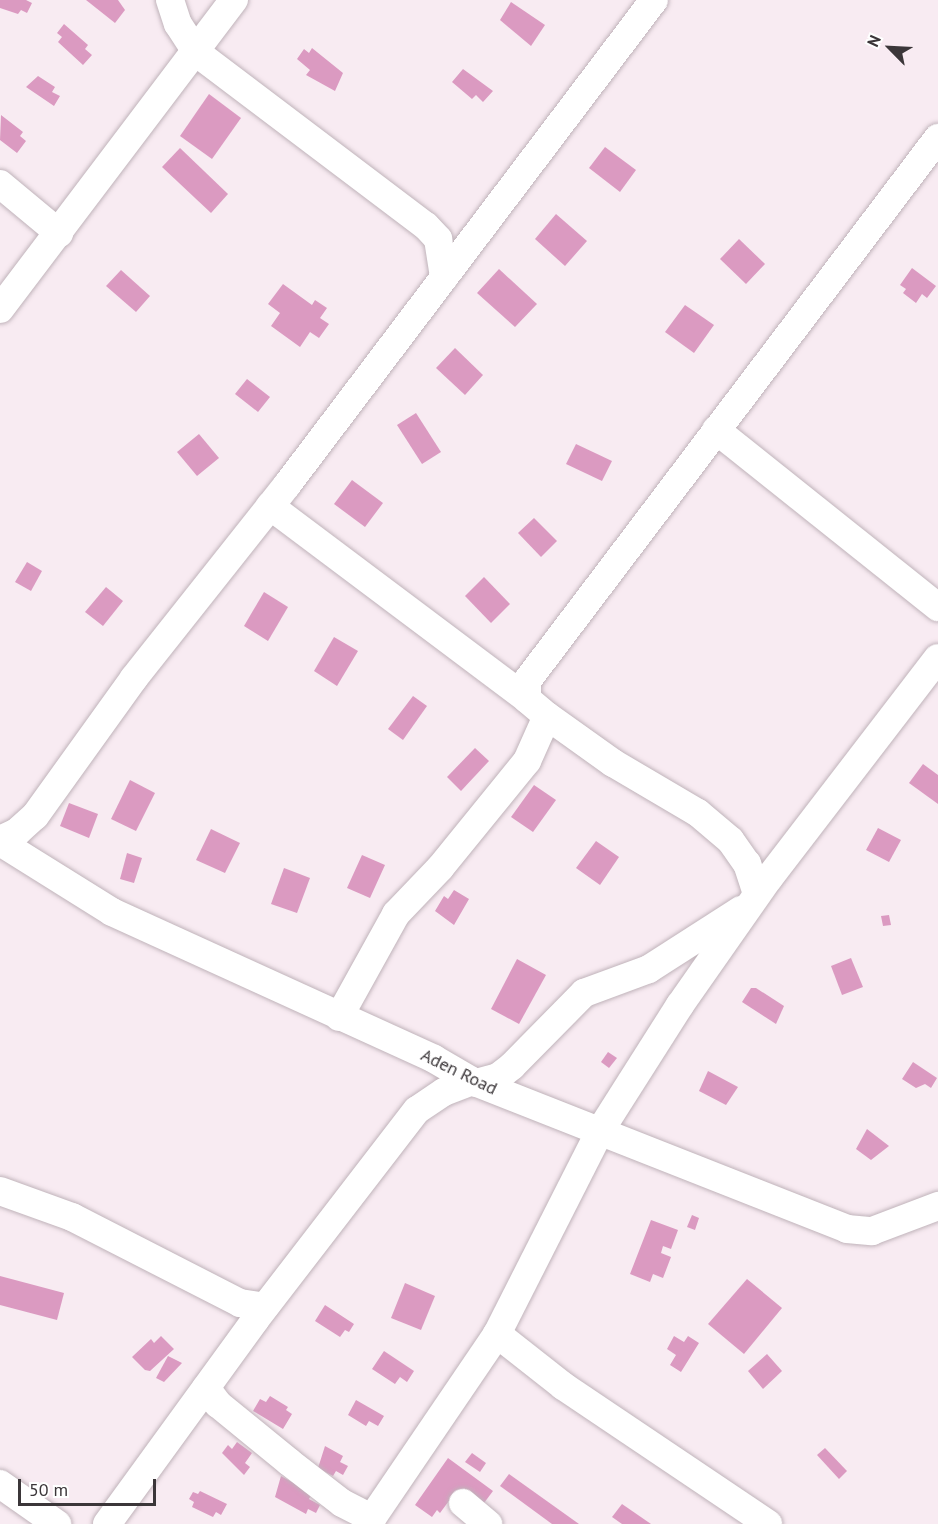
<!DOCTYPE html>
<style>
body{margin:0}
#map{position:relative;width:938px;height:1524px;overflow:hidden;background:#f8ebf2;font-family:"PT Sans",sans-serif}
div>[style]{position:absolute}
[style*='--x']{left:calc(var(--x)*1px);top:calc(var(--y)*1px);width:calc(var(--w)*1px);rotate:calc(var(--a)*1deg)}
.building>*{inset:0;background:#db9ac1}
.roads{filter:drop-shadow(0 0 2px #c0b3ba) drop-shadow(0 0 2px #c0b3ba)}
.minor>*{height:28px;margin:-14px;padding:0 14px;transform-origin:14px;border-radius:14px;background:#fff}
span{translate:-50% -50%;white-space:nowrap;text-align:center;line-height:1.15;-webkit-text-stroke:6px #fff;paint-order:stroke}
.street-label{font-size:18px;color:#3b3639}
.north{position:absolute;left:860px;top:18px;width:60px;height:60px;-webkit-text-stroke:4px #fff;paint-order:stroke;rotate:294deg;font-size:16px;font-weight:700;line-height:24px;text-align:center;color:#3b3639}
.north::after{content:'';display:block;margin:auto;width:21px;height:27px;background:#3b3639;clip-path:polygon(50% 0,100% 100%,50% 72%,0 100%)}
.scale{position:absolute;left:18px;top:1479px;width:138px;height:27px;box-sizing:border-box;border:3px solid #3b3639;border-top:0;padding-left:8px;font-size:18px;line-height:21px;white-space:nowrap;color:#3b3639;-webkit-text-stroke:4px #fff;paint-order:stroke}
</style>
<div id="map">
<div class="building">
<div style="clip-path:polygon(0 0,26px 0,32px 3px,27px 13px,21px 10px,18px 14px,0 8px)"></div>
<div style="clip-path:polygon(86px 0,118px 0,125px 10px,115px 23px)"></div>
<div style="clip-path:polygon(511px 2px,545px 25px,531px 46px,500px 20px)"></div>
<div style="clip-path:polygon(64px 24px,88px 45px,85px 49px,92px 55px,83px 65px,58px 42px,62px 37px,57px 33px)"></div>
<div style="clip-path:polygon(312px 48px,343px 73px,335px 91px,306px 75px,310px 70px,297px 59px,304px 49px,309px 53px)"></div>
<div style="clip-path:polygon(463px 69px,493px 91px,483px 102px,476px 95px,472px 99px,452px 82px)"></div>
<div style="clip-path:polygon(38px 76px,55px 87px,52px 92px,60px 96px,54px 106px,26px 87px)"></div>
<div style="clip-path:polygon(209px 94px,241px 118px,212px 159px,180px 136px)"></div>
<div style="clip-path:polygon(1px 115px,23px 132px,20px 136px,26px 141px,17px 153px,0 140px)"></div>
<div style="clip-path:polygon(605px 147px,636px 170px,620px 192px,589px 168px)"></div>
<div style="clip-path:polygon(180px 148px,228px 194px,211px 213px,162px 167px)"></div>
<div style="clip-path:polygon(556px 214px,587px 241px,565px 266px,535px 239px)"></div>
<div style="clip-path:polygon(739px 239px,765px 264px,746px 284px,720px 259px)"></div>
<div style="clip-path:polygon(912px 268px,936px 286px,927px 298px,922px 294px,916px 303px,903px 293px,906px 289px,900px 285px)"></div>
<div style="clip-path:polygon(499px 269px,537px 304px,515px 327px,477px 293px)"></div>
<div style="clip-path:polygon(121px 270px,150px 296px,136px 312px,106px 286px)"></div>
<div style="clip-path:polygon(283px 284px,312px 305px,315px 300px,327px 308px,320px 318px,329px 324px,319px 338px,310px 332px,300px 347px,271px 326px,280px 313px,268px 304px)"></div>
<div style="clip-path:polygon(685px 305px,714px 325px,694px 353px,665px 332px)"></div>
<div style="clip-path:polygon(455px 348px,483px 375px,465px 395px,436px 368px)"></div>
<div style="clip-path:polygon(247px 379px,270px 397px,258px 412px,235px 394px)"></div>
<div style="clip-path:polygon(416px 413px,441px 452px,422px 464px,397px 425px)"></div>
<div style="clip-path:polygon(199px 434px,219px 458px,197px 476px,177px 452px)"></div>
<div style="clip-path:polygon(576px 444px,612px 461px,602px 481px,566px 464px)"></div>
<div style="clip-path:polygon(352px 480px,383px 503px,365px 527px,334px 504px)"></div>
<div style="clip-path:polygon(534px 518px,557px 541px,541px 557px,518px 533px)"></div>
<div style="clip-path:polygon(27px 562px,42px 571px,31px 591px,15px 582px)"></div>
<div style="clip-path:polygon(484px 577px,510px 604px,491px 623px,465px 596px)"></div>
<div style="clip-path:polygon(106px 587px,123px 601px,103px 626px,85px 612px)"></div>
<div style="clip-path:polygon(264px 592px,288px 607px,268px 641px,244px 626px)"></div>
<div style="clip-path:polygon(334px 637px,358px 651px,337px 686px,314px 671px)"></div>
<div style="clip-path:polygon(413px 696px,427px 706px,403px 740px,388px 729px)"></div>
<div style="clip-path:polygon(475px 748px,489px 761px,461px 791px,447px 777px)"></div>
<div style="clip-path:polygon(923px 764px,938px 775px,938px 804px,909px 783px)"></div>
<div style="clip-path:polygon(130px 780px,155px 793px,136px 831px,111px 819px)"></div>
<div style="clip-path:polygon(534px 785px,556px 800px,533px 832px,511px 817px)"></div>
<div style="clip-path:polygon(69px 803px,98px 814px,89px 838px,60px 826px)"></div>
<div style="clip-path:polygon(878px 828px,901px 840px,889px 862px,866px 850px)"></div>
<div style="clip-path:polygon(211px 829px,240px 843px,225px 873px,196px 860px)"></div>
<div style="clip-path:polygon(596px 841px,619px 857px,600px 885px,576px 868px)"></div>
<div style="clip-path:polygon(127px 853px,142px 858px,134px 883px,120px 879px)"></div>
<div style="clip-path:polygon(362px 855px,385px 865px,370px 898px,347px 888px)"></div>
<div style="clip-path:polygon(284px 868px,310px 878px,297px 913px,271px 904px)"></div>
<div style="clip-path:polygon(454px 890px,469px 899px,454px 925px,435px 911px,444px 896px,448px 899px)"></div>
<div style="clip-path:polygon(889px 915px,891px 925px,883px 926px,881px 916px)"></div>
<div style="clip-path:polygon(851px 958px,863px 987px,842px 995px,831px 966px)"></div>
<div style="clip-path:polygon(517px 959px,546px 975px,519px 1024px,491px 1009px)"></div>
<div style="clip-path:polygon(751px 988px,756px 988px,784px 1006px,776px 1024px,742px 1002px)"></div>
<div style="clip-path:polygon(608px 1052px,617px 1058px,609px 1068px,601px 1062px)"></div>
<div style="clip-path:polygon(913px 1062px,937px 1078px,931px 1088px,925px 1084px,916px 1088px,902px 1079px)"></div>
<div style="clip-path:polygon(708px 1071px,738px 1087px,726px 1105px,699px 1091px)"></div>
<div style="clip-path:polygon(867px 1129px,889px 1146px,871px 1160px,856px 1149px)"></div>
<div style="clip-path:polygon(692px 1215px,699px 1218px,695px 1230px,687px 1227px)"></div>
<div style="clip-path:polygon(651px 1220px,678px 1230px,671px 1249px,663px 1246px,661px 1253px,671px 1257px,663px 1278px,653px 1274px,650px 1282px,630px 1274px)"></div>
<div style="clip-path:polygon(0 1276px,64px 1293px,57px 1320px,0 1305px)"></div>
<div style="clip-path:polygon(747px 1279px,782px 1308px,744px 1354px,708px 1324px)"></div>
<div style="clip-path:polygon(405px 1283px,435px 1296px,421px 1330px,391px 1318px)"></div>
<div style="clip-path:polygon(325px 1305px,354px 1324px,349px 1332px,345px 1330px,340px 1337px,315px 1321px)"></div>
<div style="clip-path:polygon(161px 1336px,174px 1349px,150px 1371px,145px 1370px,132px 1357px,151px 1339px,154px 1343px)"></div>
<div style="clip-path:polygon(674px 1336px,684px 1342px,688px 1336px,699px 1343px,681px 1372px,670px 1365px,676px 1355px,667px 1349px)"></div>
<div style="clip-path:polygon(384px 1351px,414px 1371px,407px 1382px,400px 1377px,395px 1384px,372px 1369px)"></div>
<div style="clip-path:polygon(767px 1354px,782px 1371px,763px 1389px,748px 1371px)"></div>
<div style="clip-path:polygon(168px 1356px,182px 1363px,164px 1382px,156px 1378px)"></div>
<div style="clip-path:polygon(270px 1396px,288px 1407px,286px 1410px,292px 1414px,283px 1429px,253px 1411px,260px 1399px,266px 1402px)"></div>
<div style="clip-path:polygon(356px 1400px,384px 1416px,378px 1426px,369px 1421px,366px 1426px,348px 1415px)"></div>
<div style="clip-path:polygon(237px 1442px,252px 1453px,245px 1463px,250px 1467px,244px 1475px,222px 1453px,228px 1445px,232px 1449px)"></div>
<div style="clip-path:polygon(325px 1446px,343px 1456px,340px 1462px,348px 1466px,343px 1475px,336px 1471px,333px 1476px,318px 1468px)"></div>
<div style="clip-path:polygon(825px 1448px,847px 1471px,839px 1479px,817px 1455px)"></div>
<div style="clip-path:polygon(472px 1453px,486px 1463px,480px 1472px,465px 1462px)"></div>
<div style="clip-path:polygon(448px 1458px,493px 1491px,481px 1507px,457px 1490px,440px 1513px,437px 1510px,432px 1517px,415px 1505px)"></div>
<div style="clip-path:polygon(509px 1474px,579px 1524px,552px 1524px,500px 1486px)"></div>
<div style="clip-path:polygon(281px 1476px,312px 1493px,309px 1499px,320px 1505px,316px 1513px,308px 1509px,306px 1514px,275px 1497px)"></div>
<div style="clip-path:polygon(200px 1491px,227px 1504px,221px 1515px,216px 1512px,213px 1517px,192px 1507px,194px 1502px,189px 1499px,193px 1492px,198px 1494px)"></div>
<div style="clip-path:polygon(622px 1504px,651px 1524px,622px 1524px,612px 1517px)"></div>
</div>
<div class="roads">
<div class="minor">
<div style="--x:170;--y:0;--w:25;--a:72"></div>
<div style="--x:178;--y:24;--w:35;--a:57"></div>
<div style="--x:197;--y:53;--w:287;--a:37.1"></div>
<div style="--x:426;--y:226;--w:18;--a:47"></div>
<div style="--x:438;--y:239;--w:39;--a:81"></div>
<div style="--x:0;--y:184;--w:77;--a:39.7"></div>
<div style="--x:0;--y:309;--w:388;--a:-52.9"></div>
<div style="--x:716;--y:430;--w:284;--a:38.6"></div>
<div style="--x:270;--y:506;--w:321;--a:36.9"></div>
<div style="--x:0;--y:840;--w:19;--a:-25"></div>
<div style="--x:17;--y:832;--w:24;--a:-42"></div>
<div style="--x:35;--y:816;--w:170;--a:-54.3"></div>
<div style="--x:134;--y:678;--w:246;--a:-51.6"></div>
<div style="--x:287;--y:485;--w:608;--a:-52.89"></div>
<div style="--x:0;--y:842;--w:132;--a:32"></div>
<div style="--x:112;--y:912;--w:354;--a:24.5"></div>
<div style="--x:434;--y:1059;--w:44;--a:30.1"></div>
<div style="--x:472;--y:1081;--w:403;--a:21.5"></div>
<div style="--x:847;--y:1229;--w:25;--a:5"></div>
<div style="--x:872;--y:1231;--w:71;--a:-20.7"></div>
<div style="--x:757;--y:894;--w:32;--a:-108"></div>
<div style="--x:747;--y:864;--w:29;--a:-125"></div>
<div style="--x:730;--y:840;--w:42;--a:-139.8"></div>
<div style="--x:698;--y:813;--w:99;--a:-149.5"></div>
<div style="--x:613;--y:763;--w:81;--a:-144.5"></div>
<div style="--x:547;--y:716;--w:26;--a:-140"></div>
<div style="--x:527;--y:699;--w:18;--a:-90"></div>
<div style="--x:527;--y:681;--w:681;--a:-52.88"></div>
<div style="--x:339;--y:1017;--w:118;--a:-61"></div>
<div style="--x:396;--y:914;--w:64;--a:-46.3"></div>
<div style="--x:440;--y:868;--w:138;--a:-50.9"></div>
<div style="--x:527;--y:761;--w:49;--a:-66"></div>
<div style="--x:476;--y:1083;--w:23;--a:-15"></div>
<div style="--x:498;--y:1077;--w:18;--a:-38"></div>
<div style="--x:512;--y:1066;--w:103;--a:-45.4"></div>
<div style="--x:584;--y:993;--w:69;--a:-20.3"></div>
<div style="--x:649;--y:969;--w:109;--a:-32.7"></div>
<div style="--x:0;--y:1191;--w:77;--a:19.9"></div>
<div style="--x:72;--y:1217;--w:189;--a:27.1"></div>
<div style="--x:240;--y:1303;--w:25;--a:9"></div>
<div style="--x:497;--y:1334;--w:84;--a:38.2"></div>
<div style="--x:563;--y:1386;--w:247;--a:33.9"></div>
<div style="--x:206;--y:1388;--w:20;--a:53"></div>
<div style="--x:218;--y:1404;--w:92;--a:39.2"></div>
<div style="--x:289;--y:1462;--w:67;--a:37.7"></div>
<div style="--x:342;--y:1503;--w:34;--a:27"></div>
<div style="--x:0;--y:1484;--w:70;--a:35.1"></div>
<div style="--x:463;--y:1503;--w:33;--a:40"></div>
<div style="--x:107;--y:1524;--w:252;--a:-54"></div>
<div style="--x:255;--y:1320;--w:265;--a:-52.4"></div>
<div style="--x:417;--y:1110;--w:32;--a:-34"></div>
<div style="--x:444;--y:1092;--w:30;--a:-21"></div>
<div style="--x:368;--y:1524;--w:230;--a:-55.8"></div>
<div style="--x:497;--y:1334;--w:228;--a:-63.1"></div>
<div style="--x:600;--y:1131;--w:149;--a:-57.6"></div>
<div style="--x:680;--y:1005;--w:155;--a:-55"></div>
<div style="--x:769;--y:878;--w:277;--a:-52.5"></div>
</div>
</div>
<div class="street-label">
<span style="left:459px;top:1072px;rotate:26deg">Aden Road</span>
</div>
<div class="north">N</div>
<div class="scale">50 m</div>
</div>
